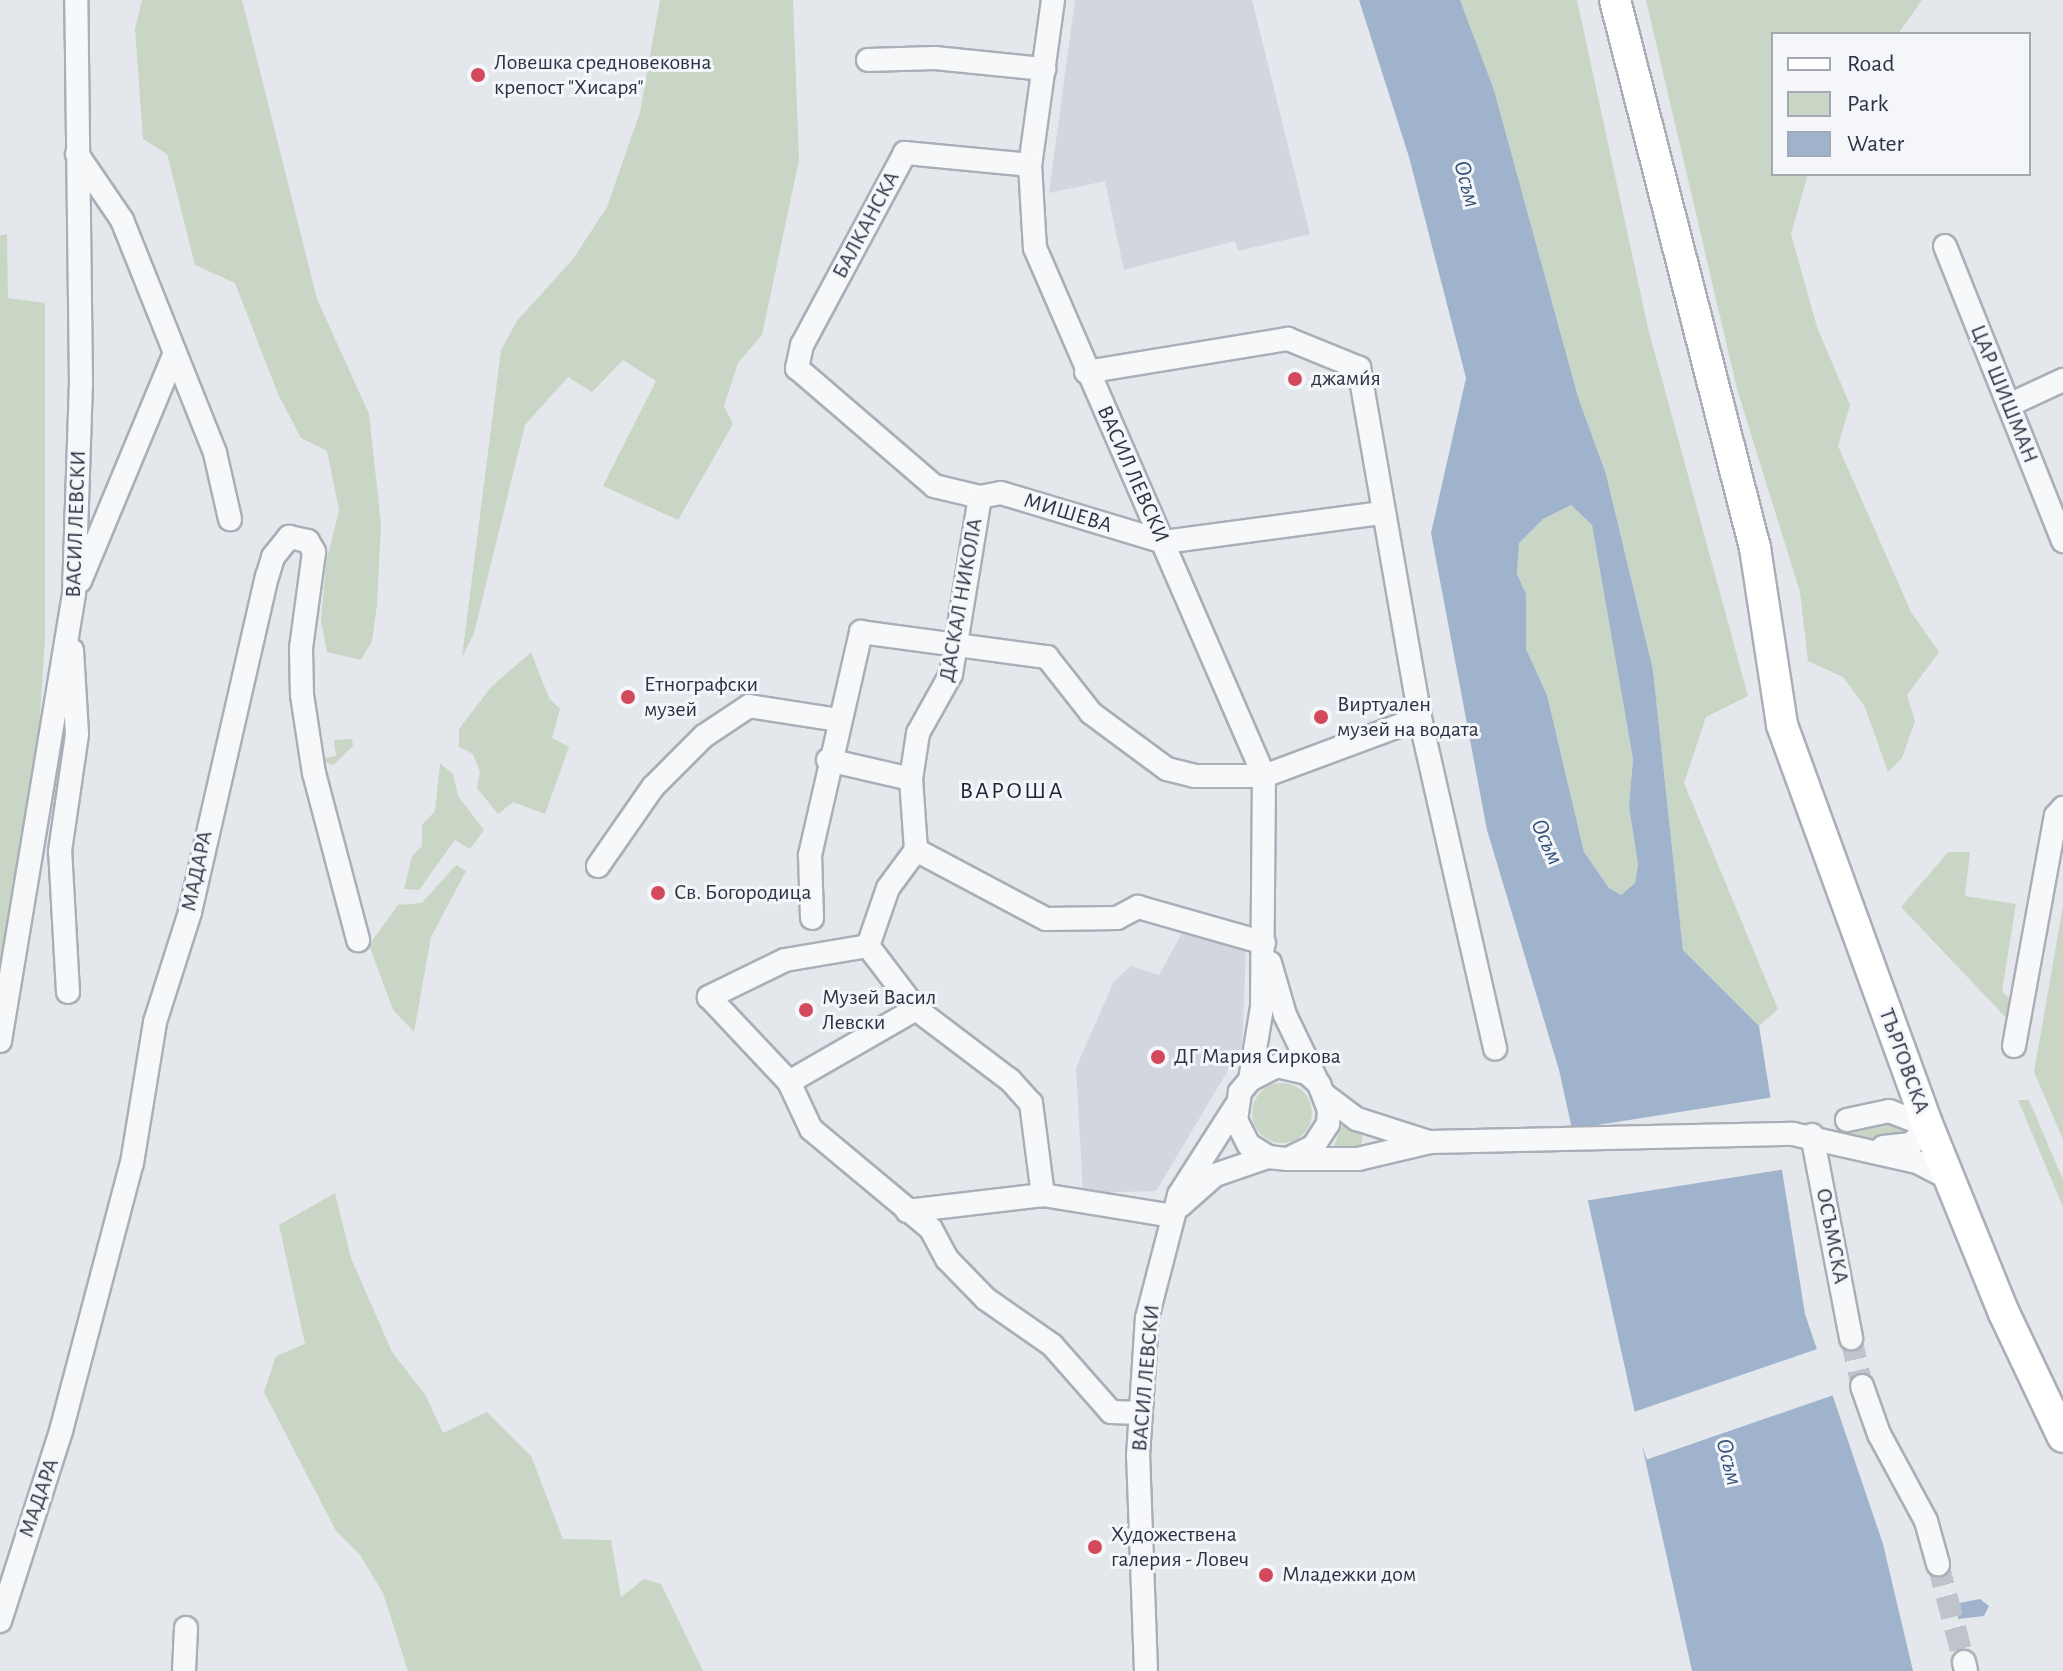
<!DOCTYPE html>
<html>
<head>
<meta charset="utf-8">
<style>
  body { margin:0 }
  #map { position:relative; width:2063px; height:1671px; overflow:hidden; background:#e4e7ec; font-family:"Alegreya Sans",sans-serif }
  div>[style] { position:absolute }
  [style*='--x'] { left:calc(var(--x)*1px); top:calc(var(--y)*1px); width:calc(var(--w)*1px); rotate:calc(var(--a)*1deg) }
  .built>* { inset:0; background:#d2d6de }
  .green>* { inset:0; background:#c9d6c5 }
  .round { border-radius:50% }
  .water>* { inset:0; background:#9fb4cc }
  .pier>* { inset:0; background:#e4e7ec; transform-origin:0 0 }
  .street-tunnel>* { height:22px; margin-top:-11px; transform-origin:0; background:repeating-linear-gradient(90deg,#bfc3cb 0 22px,transparent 0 33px) }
  .roads { filter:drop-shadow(2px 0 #a9aeb7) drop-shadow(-2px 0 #a9aeb7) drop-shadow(0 2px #a9aeb7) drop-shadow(0 -2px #a9aeb7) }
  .street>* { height:22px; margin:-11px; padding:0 11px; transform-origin:11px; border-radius:11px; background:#f7f8fa }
  .secondary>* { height:30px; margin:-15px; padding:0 15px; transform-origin:15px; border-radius:15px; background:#fff }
  .dots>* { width:22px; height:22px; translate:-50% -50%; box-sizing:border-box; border:4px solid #f4f6f9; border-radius:50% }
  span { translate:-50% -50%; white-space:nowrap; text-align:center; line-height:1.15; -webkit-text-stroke:6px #f4f6f9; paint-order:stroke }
  .poi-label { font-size:22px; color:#2b3445 }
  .left { translate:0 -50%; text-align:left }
  .street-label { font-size:22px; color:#2b3445 }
  .water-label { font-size:24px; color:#34527a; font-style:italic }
  .neighbourhood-label { font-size:24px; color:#1d2536; letter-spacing:2px }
  .legend { position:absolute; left:1771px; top:32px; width:260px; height:144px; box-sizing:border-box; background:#f4f6f9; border:2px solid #a4a8b1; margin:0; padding:10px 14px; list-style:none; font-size:24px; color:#2b3445 }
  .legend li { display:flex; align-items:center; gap:16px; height:40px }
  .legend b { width:40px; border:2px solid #a4a8b1 }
</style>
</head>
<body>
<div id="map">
  <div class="built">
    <div style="clip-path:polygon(1075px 0,1252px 0,1310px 234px,1238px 251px,1235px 241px,1124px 270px,1105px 181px,1049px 193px)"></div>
    <div style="clip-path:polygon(1182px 933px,1246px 949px,1242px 1047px,1156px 1191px,1083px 1193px,1076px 1068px,1114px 981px,1131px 966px,1159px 975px)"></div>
  </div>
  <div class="green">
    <div style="clip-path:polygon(142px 0,242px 0,317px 299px,369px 414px,381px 524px,377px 605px,372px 641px,361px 660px,327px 652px,321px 621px,326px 563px,339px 510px,327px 451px,301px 438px,278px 394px,235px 283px,195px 265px,167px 154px,143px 139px,135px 29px)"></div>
    <div style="clip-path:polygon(660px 0,793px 0,799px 160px,762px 335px,738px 363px,724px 406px,733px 424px,678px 520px,603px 486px,656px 381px,623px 360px,592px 392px,568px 377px,525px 425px,474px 633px,462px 657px,501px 350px,517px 321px,573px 259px,607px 207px,640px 112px)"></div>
    <div style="clip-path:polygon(1460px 0,1577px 0,1648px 328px,1748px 696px,1706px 717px,1684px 783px,1778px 1009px,1759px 1026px,1683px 950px,1653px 670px,1606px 474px,1578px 397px,1494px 90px)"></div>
    <div style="clip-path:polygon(1646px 0,1922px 0,1898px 34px,1773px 34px,1773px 174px,1808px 174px,1791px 234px,1817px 327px,1850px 405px,1838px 446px,1911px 612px,1939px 652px,1907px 695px,1915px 721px,1902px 758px,1888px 772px,1865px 707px,1843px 677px,1808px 661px,1800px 592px,1737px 389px)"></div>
    <div style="clip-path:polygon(7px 234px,8px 298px,45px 303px,45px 638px,39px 732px,0 969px,0 236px)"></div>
    <div style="clip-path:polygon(1571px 505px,1592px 525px,1633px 759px,1629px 806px,1638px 865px,1635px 883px,1621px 895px,1609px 888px,1584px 852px,1547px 695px,1526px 649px,1526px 594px,1517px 574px,1519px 543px,1543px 519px)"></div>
    <div style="clip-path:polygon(531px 652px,549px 698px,560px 709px,552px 738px,569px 747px,545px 814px,513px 802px,498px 814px,477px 788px,480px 772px,473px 754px,459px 747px,459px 729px,491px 687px)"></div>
    <div style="clip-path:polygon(352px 739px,353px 746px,333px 765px,319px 759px,336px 756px,334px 740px)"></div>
    <div style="clip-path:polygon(440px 763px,453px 774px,458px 796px,484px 830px,470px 849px,455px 840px,419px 890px,404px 889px,412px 856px,422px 846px,422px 825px,435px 811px)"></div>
    <div style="clip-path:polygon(1948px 852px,1970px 852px,1965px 896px,2016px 904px,2002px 991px,2015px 1005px,2012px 1024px,1901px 907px)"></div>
    <div style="clip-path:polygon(456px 865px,466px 871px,431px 937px,414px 1032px,393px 1010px,369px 945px,398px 905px,422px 903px)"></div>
    <div style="clip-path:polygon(2063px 906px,2063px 1139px,2034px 1072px)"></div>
    <div class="round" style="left:1252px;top:1083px;width:60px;height:60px"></div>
    <div style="clip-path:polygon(2018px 1100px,2029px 1100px,2063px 1180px,2063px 1207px)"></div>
    <div style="clip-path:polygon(1344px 1121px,1363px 1131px,1361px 1150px,1333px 1148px)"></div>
    <div style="clip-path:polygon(1890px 1121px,1905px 1124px,1903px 1135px,1878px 1139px,1837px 1134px)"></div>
    <div style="clip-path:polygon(335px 1193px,351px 1258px,392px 1352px,426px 1396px,443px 1433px,487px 1412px,531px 1456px,563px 1539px,611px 1540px,621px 1597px,644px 1579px,661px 1584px,703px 1671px,408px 1671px,383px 1593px,360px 1555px,336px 1531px,264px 1392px,276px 1356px,305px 1344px,279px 1225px)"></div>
  </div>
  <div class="water">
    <div style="clip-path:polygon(evenodd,1359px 0,1460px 0,1494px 90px,1578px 397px,1606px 474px,1653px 670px,1683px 950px,1759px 1026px,1805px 1314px,1883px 1544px,1913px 1671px,1692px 1671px,1559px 1070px,1487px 830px,1431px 533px,1466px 378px,1409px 157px,1359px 0,1571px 505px,1592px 525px,1633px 759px,1629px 806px,1638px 865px,1635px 883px,1621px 895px,1609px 888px,1584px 852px,1547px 695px,1526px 649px,1526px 594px,1517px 574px,1519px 543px,1543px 519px,1571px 505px)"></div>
    <div style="clip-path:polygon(1980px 1599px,1989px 1606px,1984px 1616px,1958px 1619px,1959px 1603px)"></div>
  </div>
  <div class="pier">
    <div style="left:1774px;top:1097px;width:73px;height:212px;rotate:81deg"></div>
    <div style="left:1820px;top:1348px;width:49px;height:200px;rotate:71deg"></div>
  </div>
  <div class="street-tunnel">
    <div style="--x:1851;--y:1338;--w:49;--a:77.1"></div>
    <div style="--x:1938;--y:1564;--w:101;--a:75.1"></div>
  </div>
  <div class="roads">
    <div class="street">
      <div style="--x:1053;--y:0;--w:167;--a:97.9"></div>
      <div style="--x:1030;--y:165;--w:83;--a:86.6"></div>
      <div style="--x:1035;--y:248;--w:576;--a:66.55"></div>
      <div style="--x:1264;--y:776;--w:231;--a:90.5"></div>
      <div style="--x:1262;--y:1007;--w:74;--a:99.3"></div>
      <div style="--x:1250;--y:1080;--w:16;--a:130"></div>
      <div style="--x:1240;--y:1092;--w:28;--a:98"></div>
      <div style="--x:1236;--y:1120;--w:28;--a:63"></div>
      <div style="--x:1249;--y:1145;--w:22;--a:32"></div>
      <div style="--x:1268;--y:1157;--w:20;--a:6"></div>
      <div style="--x:1288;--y:1159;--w:28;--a:-26"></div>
      <div style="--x:1313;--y:1147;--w:27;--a:-57"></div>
      <div style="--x:1328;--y:1124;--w:14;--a:-86"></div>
      <div style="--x:1329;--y:1110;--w:28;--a:-111"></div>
      <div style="--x:1319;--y:1084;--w:16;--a:-137"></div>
      <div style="--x:1307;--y:1073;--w:31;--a:-167"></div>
      <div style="--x:1277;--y:1066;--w:30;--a:153"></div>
      <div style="--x:868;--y:60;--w:67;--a:-1.7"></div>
      <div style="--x:935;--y:58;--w:110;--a:5.8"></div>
      <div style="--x:77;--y:154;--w:80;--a:55.7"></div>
      <div style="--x:122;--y:220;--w:251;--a:68.2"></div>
      <div style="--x:215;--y:453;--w:68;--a:77.2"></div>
      <div style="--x:1030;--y:165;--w:126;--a:-174.5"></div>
      <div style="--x:905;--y:153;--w:218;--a:118.2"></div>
      <div style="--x:802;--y:345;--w:24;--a:102"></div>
      <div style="--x:797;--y:368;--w:181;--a:40.7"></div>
      <div style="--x:934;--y:486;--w:47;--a:13.4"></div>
      <div style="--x:980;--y:497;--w:21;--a:-11"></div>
      <div style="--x:1001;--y:493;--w:170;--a:16.7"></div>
      <div style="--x:1164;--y:542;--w:220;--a:-7.6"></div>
      <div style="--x:1945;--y:246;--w:318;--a:68.2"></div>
      <div style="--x:1086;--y:372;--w:205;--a:-9.3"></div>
      <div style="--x:1288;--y:339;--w:77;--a:22.2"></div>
      <div style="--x:1359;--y:368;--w:355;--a:80.1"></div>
      <div style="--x:1420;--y:718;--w:339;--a:77.2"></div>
      <div style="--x:2009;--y:405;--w:60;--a:-24.8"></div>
      <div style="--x:80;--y:581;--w:247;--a:-67.4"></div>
      <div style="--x:828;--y:760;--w:85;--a:12.9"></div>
      <div style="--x:916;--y:850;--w:147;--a:28"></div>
      <div style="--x:1046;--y:919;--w:71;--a:-0.8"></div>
      <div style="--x:1117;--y:918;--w:24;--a:-28"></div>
      <div style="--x:1138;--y:907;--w:131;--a:15.9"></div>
      <div style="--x:598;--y:866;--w:96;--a:-55.2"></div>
      <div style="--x:653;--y:787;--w:72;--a:-45"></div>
      <div style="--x:704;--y:736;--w:54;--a:-33.7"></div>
      <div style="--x:749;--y:706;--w:90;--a:8.9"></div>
      <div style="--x:812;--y:918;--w:63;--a:-91.8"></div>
      <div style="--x:810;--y:855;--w:229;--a:-77.1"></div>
      <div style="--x:861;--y:632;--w:188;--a:7.7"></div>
      <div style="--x:1047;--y:657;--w:71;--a:51.8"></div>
      <div style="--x:1091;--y:713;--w:94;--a:36.4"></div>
      <div style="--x:1167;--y:769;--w:29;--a:14"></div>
      <div style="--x:1195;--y:776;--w:69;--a:0"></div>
      <div style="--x:1264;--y:776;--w:166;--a:-20.4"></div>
      <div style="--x:868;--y:946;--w:84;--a:170.4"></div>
      <div style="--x:785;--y:960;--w:85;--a:154"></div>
      <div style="--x:709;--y:997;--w:117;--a:46.7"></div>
      <div style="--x:789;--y:1082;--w:52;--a:64.9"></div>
      <div style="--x:811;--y:1129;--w:156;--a:39.8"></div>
      <div style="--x:931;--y:1229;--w:34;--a:62"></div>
      <div style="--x:947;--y:1259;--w:56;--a:45.7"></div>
      <div style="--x:986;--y:1299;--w:80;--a:34.9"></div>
      <div style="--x:1052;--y:1345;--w:89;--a:48.6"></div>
      <div style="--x:1111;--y:1412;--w:30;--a:2"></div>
      <div style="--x:868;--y:946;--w:61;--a:-71"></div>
      <div style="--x:888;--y:888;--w:47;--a:-53.6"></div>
      <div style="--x:916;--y:850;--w:71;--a:-94"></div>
      <div style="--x:911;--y:779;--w:47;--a:-81.3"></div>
      <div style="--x:918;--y:733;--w:68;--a:-60.8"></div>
      <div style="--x:951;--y:674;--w:179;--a:-80.7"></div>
      <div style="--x:868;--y:946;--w:79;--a:52.7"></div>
      <div style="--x:916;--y:1009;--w:118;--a:37.1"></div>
      <div style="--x:1010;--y:1080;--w:31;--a:48"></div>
      <div style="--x:1031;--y:1103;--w:93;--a:82.6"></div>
      <div style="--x:1270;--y:963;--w:54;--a:73.9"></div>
      <div style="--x:1285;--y:1015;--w:71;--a:64.2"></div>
      <div style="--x:68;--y:992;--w:141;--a:-93.2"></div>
      <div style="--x:60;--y:851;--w:118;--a:-81.7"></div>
      <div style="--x:77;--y:734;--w:84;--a:-93.4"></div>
      <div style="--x:0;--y:1041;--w:454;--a:-80.6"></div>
      <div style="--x:74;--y:593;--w:209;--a:-88.1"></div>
      <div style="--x:81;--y:384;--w:384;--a:-90.7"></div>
      <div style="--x:2014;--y:1046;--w:234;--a:-79.7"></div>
      <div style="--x:2056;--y:816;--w:11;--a:-49"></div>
      <div style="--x:789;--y:1082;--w:146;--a:-29.9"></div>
      <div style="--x:1326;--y:1096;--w:39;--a:37"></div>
      <div style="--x:1357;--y:1119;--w:76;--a:17.7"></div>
      <div style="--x:1847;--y:1120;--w:43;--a:-12.1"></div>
      <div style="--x:1889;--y:1111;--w:42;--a:21"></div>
      <div style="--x:1928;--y:1126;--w:25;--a:133"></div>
      <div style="--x:1911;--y:1144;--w:28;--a:174"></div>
      <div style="--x:1812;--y:1135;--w:207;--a:79.1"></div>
      <div style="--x:1293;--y:1159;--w:65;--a:0"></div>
      <div style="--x:1358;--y:1159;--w:74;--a:-13.3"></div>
      <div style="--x:1430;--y:1142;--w:363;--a:-1.3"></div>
      <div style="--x:1793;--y:1134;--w:127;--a:12.7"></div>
      <div style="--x:1917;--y:1162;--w:36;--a:27"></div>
      <div style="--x:1180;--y:1206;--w:47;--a:-41.5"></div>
      <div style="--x:1215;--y:1175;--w:56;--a:-18.8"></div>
      <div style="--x:907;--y:1211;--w:137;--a:-6.7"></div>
      <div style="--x:1043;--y:1195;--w:131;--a:9.2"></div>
      <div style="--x:1862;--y:1386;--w:51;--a:70.5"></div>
      <div style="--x:1879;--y:1434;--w:99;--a:61.6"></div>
      <div style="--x:1926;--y:1521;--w:45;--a:74.4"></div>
      <div style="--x:0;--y:1621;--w:200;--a:-72.2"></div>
      <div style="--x:61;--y:1431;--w:277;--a:-75.2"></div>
      <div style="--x:132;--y:1163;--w:143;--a:-80.7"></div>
      <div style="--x:155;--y:1022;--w:115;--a:-72.3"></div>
      <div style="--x:190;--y:912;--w:344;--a:-77.1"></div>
      <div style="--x:267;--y:577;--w:21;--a:-73"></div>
      <div style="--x:273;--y:557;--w:26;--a:-51"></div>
      <div style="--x:289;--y:537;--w:19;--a:12"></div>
      <div style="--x:308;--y:541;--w:13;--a:61"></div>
      <div style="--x:314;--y:552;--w:97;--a:97.7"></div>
      <div style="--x:301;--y:648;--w:47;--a:88.8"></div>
      <div style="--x:302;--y:695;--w:79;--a:81.3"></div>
      <div style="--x:314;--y:773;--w:173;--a:75.2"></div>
      <div style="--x:1964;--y:1662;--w:9;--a:77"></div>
      <div style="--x:184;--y:1671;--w:43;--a:-87.3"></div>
      <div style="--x:1146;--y:1671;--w:215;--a:-92.1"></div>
      <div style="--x:1138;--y:1456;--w:138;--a:-86.3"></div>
      <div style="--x:1147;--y:1318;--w:127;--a:-75.4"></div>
      <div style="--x:1179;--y:1195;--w:106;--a:-57.4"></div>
    </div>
    <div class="secondary">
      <div style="--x:1615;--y:0;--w:566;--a:75.67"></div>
      <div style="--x:1755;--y:548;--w:179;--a:81.3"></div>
      <div style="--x:1782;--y:725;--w:427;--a:70"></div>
      <div style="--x:1928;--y:1126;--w:202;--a:67.9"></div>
      <div style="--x:2004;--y:1313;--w:137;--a:64.6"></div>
    </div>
  </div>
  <div class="dots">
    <div style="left:478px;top:75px;background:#d1495b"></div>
    <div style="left:1295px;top:379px;background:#d1495b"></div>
    <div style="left:628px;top:697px;background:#d1495b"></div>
    <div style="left:1321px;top:717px;background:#d1495b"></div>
    <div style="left:658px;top:893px;background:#d1495b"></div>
    <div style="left:806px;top:1010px;background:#d1495b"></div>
    <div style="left:1158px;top:1057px;background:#d1495b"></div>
    <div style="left:1095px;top:1547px;background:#d1495b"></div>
    <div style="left:1266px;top:1575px;background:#d1495b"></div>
  </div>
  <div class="poi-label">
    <span class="left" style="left:494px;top:75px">Ловешка средновековна<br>крепост "Хисаря"</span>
    <span class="left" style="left:1311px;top:379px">джами́я</span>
    <span class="left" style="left:644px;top:697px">Етнографски<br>музей</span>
    <span class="left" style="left:1337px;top:717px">Виртуален<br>музей на водата</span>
    <span class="left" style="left:674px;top:893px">Св. Богородица</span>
    <span class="left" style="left:822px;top:1010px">Музей Васил<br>Левски</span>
    <span class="left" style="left:1174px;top:1057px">ДГ Мария Сиркова</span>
    <span class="left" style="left:1111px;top:1547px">Художествена<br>галерия - Ловеч</span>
    <span class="left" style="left:1282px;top:1575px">Младежки дом</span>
  </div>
  <div class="street-label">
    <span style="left:866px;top:225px;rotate:-62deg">БАЛКАНСКА</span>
    <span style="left:2004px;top:394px;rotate:68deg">ЦАР ШИШМАН</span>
    <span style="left:1133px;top:474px;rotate:66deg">ВАСИЛ ЛЕВСКИ</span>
    <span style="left:1068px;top:513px;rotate:17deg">МИШЕВА</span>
    <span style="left:76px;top:524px;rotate:-88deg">ВАСИЛ ЛЕВСКИ</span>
    <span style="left:961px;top:600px;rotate:-80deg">ДАСКАЛ НИКОЛА</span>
    <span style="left:197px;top:871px;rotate:-78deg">МАДАРА</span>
    <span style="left:1904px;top:1061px;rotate:70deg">ТЪРГОВСКА</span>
    <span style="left:1832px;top:1236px;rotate:79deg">ОСЪМСКА</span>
    <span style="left:1146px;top:1378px;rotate:-85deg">ВАСИЛ ЛЕВСКИ</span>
    <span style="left:39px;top:1498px;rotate:-71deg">МАДАРА</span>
  </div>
  <div class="water-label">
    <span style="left:1466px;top:184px;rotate:75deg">Осъм</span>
    <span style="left:1546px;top:842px;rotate:66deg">Осъм</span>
    <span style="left:1728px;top:1462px;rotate:76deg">Осъм</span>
  </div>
  <div class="neighbourhood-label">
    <span style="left:1012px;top:792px">ВАРОША</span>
  </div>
  <ul class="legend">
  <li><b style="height:10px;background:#fff"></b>Road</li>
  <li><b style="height:22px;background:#c9d6c5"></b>Park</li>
  <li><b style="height:22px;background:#9fb4cc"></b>Water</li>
  </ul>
</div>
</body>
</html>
